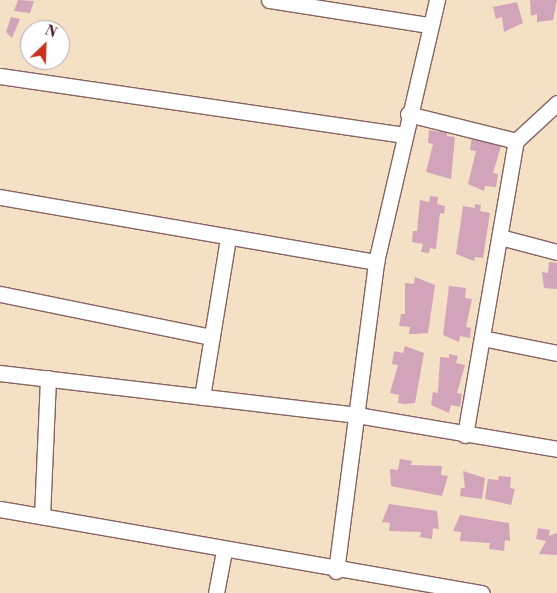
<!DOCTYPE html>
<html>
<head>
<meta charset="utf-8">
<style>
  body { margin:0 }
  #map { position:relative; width:557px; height:593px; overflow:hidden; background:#f4e0c5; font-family:"Libre Bodoni",serif }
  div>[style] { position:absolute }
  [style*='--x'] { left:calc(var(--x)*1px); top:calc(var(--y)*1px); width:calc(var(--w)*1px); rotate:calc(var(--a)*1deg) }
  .building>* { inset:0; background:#d1a4ba }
  .roads { filter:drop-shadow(1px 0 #866361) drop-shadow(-1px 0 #866361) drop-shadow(0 1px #866361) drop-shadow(0 -1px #866361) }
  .minor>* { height:15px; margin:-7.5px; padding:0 7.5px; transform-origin:7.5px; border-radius:7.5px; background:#fff }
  span { translate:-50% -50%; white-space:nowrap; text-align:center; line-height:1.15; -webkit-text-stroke:5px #fff; paint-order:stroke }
  .north { position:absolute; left:20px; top:20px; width:50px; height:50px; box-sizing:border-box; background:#fff; border:1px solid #b7a5aa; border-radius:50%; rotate:24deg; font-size:14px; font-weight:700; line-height:20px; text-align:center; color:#4a1f2b }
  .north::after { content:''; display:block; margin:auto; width:18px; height:22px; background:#c8321e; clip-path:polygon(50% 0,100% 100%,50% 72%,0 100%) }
</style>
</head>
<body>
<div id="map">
  <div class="building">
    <div style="clip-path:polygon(18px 0,34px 1px,30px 13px,14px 11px)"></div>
    <div style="clip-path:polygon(530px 0,557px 0,553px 20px,537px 22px,537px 14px,531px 16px)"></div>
    <div style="clip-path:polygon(517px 2px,523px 23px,504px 32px,502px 17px,496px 19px,493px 7px)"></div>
    <div style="clip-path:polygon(11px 17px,20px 19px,12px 38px,6px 32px)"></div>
    <div style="clip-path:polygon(440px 127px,447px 128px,447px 136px,455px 137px,451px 179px,426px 172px,433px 144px,428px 143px,429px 130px,439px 132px)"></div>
    <div style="clip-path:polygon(472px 137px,495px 140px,494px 145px,501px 146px,493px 173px,498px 174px,496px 187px,485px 186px,484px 191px,468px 184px,476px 151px,470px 150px)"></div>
    <div style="clip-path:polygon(430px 196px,438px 197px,437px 204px,445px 206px,444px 214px,440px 213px,436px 249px,430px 248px,429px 253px,421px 252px,423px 244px,412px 242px,413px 231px,417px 231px,420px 200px,429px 202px)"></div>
    <div style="clip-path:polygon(475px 204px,481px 205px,480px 211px,490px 213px,483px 258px,475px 257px,474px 261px,456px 254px,463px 206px,475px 208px)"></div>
    <div style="clip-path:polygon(549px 262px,557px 263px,557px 289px,544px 288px,542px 272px,548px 273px)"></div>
    <div style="clip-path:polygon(415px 277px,435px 285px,428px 333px,415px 334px,409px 334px,410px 327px,399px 326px,401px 314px,405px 314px,405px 283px,414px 284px)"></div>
    <div style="clip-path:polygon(449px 286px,466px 288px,465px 298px,472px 299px,466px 327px,471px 328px,470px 338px,460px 336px,459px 342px,443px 335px)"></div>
    <div style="clip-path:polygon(405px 346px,424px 353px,415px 403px,405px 404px,398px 403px,399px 395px,390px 393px,398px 365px,392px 364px,394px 351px,403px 353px)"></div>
    <div style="clip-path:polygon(449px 354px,458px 356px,456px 363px,465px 365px,457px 393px,462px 394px,460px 407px,451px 405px,449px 413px,431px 405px,433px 392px,438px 393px,440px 357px,449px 358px)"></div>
    <div style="clip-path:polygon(400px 459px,412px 461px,411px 465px,442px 466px,441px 475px,448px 476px,442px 496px,391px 486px,390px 469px,398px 470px)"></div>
    <div style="clip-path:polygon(463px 471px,485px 478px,482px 499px,460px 496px,461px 488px,465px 488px)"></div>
    <div style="clip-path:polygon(499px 476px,511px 477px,510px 488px,515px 489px,511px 505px,485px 499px,488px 479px,498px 480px)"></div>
    <div style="clip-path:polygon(389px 504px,437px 511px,439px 529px,433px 528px,432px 539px,420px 537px,421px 532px,389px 531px,390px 523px,382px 522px)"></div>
    <div style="clip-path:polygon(460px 515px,509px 523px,510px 541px,505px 540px,504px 551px,489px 549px,490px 543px,460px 541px,461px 532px,453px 531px)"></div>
    <div style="clip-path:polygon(538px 528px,550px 530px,549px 536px,557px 533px,557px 555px,539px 554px,546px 541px,536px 539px)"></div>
  </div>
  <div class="roads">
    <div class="minor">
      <div style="--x:269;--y:0;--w:161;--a:8.9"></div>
      <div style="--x:0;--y:76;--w:407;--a:8.3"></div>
      <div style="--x:408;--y:114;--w:111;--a:14"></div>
      <div style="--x:516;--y:141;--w:56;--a:-42.8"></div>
      <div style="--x:0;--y:197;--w:382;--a:9.8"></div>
      <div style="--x:500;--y:237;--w:59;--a:14.7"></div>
      <div style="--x:0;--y:294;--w:216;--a:11.5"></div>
      <div style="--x:482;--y:338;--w:76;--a:11.3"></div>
      <div style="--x:0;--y:373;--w:359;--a:6.7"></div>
      <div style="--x:357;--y:415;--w:203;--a:9.6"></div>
      <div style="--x:202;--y:397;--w:160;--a:-80.7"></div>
      <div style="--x:465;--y:435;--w:298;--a:-80.2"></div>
      <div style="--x:0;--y:509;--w:489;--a:9.9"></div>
      <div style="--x:42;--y:516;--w:138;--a:-87.5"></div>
      <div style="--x:336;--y:571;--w:312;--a:-82.6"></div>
      <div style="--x:376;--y:262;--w:269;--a:-76.9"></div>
      <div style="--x:216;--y:593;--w:43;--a:-79.2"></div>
    </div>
  </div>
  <div class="north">N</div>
</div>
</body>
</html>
